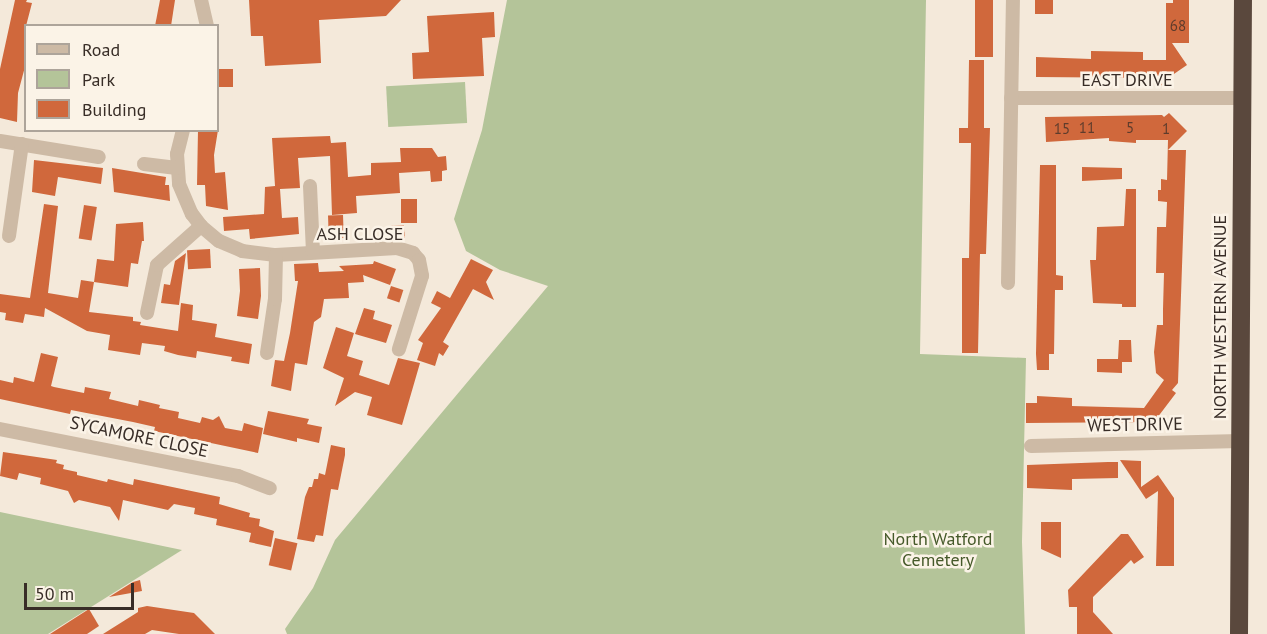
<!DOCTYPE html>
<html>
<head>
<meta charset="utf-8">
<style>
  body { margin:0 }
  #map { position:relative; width:1267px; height:634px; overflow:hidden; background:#f4e9da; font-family:"PT Sans",sans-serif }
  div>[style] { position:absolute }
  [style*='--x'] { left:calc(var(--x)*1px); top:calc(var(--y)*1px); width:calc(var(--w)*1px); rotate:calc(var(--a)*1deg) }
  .green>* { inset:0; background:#b4c499; transform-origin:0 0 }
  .building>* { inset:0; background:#d0683c; transform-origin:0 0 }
  .street>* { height:14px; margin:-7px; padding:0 7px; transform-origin:7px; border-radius:7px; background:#cdbaa5 }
  .highway>* { height:18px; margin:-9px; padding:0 9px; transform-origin:9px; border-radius:9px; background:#5a483d }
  span { translate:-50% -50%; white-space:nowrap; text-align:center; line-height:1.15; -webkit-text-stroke:5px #fbf3e7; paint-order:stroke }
  .number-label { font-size:15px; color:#5e3c2c }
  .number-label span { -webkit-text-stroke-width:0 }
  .street-label { font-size:18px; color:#382d27 }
  .park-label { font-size:18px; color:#455929 }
  .legend { position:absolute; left:24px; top:24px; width:195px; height:108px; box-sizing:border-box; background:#fbf3e7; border:2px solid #ada49a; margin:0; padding:8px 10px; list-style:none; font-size:18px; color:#382d27 }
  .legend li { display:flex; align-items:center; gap:12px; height:30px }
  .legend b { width:30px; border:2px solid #ada49a }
  .scale { position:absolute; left:24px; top:583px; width:110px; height:27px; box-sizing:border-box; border:3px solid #382d27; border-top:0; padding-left:8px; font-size:18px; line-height:21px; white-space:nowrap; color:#382d27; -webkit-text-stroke:4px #fbf3e7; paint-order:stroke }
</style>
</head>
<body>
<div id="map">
  <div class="green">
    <div style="clip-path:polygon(507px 0,926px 0,920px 354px,1026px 358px,1022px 542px,1025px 634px,287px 634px,285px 629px,313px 588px,335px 540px,548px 286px,500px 270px,466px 251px,454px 219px,482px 130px)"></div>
    <div style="left:465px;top:82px;width:41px;height:79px;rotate:87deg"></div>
    <div style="clip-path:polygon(0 512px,182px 550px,48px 634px,0 634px)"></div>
  </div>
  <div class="building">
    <div style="clip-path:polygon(15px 0,27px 0,26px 2px,32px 3px,26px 26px,26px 63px,18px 93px,17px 122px,0 118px,0 69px)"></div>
    <div style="clip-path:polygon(160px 0,175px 0,171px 26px,155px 26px)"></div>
    <div style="clip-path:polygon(249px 0,401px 0,386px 16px,319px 20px,321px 63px,265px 66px,263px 36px,251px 36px)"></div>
    <div style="left:975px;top:0;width:18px;height:57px"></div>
    <div style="left:1035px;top:0;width:18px;height:14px"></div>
    <div style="clip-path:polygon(1173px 0,1189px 0,1189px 43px,1172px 43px,1187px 65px,1171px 76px,1173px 79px,1166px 84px,1158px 86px,1158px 78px,1036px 77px,1036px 57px,1091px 59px,1091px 51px,1143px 52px,1143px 60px,1166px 60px,1166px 3px,1173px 3px)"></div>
    <div style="clip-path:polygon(494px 12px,495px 37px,482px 38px,484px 76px,413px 79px,412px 53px,429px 52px,427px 16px)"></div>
    <div style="clip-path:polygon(969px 60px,984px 60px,984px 128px,990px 128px,986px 254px,980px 254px,978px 353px,962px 353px,962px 258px,969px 258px,971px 143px,959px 143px,959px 128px,968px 128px)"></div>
    <div style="left:218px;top:69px;width:15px;height:18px"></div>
    <div style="clip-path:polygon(1169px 113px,1187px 131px,1168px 150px,1186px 150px,1178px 383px,1172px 390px,1176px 393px,1154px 422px,1026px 423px,1026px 403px,1037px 403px,1037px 396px,1072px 398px,1072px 406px,1144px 408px,1164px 380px,1156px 373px,1154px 352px,1157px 325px,1163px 325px,1163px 309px,1164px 273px,1156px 273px,1157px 227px,1166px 227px,1167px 202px,1158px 201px,1158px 190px,1161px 190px,1161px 179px,1167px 180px,1168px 140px,1136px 140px,1136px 143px,1109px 141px,1109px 138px,1046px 142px,1045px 117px,1162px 115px,1164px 117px)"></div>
    <div style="clip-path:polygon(198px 130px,218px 130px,214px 155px,215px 173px,225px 172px,228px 210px,206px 206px,205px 185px,197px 185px)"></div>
    <div style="clip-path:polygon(330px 136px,331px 143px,346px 142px,348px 177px,371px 175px,371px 163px,401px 162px,400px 148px,432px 148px,438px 157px,446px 156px,447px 170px,442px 171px,442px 181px,431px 182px,430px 171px,399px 173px,400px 193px,356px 196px,357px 213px,332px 215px,330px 156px,298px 158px,300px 188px,280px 189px,282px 218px,298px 217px,299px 234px,250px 239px,249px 229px,224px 231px,223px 217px,264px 214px,265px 187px,275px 186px,272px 138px)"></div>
    <div style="clip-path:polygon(34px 160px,103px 168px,101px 184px,58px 177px,55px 196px,32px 192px)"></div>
    <div style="clip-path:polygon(1040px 165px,1056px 165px,1056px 275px,1063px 276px,1063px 290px,1055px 290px,1054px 354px,1049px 354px,1049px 370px,1037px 370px,1036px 354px)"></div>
    <div style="clip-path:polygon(1082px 167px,1122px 168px,1122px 179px,1082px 181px)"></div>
    <div style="clip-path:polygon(112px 168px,166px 177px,165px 185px,169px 185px,170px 201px,114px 192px)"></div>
    <div style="clip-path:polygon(1126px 189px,1136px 189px,1136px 307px,1122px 307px,1122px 304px,1093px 303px,1090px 260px,1096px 260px,1097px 227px,1124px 226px)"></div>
    <div style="left:401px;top:199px;width:16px;height:24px"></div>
    <div style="clip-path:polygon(44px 204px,58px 206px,48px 293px,78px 298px,81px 280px,94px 282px,89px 312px,133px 317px,133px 321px,141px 322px,140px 325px,178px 331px,181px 303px,193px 305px,192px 320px,217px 324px,215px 337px,252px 344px,249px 364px,231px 361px,232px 357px,197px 351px,196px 358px,178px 355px,164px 351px,165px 346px,142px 343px,140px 355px,108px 350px,110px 335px,87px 331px,45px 308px,44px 317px,25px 314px,23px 323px,5px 320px,6px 313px,0 312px,0 294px,30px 298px)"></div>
    <div style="left:84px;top:205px;width:13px;height:34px;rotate:9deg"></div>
    <div style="left:343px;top:215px;width:23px;height:15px;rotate:88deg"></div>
    <div style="clip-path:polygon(143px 222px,144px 241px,142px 241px,138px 264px,131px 263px,128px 287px,94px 282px,97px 259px,114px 261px,116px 224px)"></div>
    <div style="left:404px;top:225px;width:13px;height:14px;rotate:86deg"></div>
    <div style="left:210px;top:249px;width:19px;height:23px;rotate:87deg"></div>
    <div style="clip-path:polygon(186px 253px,179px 305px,161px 303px,164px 284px,170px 285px,175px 261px)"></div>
    <div style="clip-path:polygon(471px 259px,493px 270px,486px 282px,494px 300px,473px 289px,443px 342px,449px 346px,443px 356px,439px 353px,435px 366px,417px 360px,423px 343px,418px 340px,441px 308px,431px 303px,437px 291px,450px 298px)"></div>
    <div style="clip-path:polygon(374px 261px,396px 269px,390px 285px,363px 275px,364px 282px,348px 283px,349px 298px,324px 299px,321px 317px,314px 322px,307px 365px,295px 363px,291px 391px,271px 386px,275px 360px,284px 361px,290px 333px,298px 281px,295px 281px,294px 264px,318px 263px,319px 272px,344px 271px,339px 266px,373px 264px)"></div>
    <div style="clip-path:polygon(260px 268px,261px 296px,258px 319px,237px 316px,240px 291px,239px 269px)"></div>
    <div style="left:391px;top:286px;width:13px;height:13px;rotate:18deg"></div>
    <div style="clip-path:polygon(364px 308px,375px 311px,373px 319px,392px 325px,386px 343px,355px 334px)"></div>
    <div style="clip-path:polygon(336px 327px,354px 333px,347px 356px,363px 361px,359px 375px,389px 385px,398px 358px,420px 363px,402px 425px,367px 415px,372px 397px,355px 392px,335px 406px,344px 378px,323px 368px)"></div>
    <div style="clip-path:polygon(1119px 340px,1131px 340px,1132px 362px,1122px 362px,1122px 373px,1097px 372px,1097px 359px,1118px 359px)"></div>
    <div style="clip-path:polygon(41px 353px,58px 357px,51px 386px,54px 387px,84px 393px,85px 387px,111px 392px,109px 399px,138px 406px,139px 400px,160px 405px,159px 408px,179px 412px,178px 418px,200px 423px,202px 417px,213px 420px,219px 416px,225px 428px,242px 431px,244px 423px,263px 428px,258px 453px,154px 431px,155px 427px,133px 422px,71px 410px,70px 414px,0 399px,0 380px,13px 383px,14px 377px,34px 382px)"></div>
    <div style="clip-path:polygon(268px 411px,309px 419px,307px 424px,322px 427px,319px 443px,297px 438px,297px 442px,263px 434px)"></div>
    <div style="clip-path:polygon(331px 445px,345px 448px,345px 455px,338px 490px,331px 489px,323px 536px,316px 535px,314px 542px,297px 539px,305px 497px,309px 487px,312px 487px,314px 479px,318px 479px,319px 473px,325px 475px)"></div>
    <div style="clip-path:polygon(3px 452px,57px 460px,56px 463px,64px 465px,63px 469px,77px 472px,77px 475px,107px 482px,108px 479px,133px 485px,134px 479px,220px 497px,219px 504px,250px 513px,249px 517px,260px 519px,259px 526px,274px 531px,271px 547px,249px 542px,251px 533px,216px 525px,217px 519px,194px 514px,195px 508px,174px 504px,168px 510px,123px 500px,119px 521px,110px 507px,79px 500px,74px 503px,68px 491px,40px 484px,41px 478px,19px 473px,17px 480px,0 476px)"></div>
    <div style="clip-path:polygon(1120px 460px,1141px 461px,1141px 487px,1158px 475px,1174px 498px,1174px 566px,1156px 566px,1158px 491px,1146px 499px)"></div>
    <div style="clip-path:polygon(1108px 462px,1118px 462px,1118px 478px,1072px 479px,1072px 490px,1027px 488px,1027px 465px)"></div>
    <div style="clip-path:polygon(1041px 522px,1061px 522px,1061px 558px,1041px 549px)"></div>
    <div style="clip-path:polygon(1121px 534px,1128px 534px,1144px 557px,1134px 564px,1131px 560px,1093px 597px,1093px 612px,1113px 634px,1077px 634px,1077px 607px,1069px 607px,1068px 590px)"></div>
    <div style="left:275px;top:538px;width:23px;height:28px;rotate:13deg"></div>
    <div style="clip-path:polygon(140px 580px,142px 591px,109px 597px,133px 582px)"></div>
    <div style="clip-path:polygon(147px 606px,194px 613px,215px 634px,179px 634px,152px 630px,145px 634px,103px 634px,138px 612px,138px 608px)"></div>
    <div style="clip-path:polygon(89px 609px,99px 626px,87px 634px,50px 634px)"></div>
  </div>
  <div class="street">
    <div style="--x:201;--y:0;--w:27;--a:77"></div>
    <div style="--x:1011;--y:98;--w:231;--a:0"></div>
    <div style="--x:183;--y:130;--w:25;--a:104"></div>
    <div style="--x:177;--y:154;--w:30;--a:86"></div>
    <div style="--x:179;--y:184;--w:33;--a:67"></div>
    <div style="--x:192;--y:214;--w:15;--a:53"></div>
    <div style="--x:201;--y:226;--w:23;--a:40"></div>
    <div style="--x:219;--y:241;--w:25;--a:23"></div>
    <div style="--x:242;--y:251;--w:34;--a:7"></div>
    <div style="--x:276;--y:255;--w:121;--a:-3.3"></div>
    <div style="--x:397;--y:248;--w:17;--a:17"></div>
    <div style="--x:413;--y:253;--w:9;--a:49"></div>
    <div style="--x:419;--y:260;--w:16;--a:79"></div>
    <div style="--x:422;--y:276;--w:77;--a:107.5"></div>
    <div style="--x:0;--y:141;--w:100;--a:9.2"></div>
    <div style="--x:144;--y:164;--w:33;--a:7"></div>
    <div style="--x:310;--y:186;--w:66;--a:87.4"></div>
    <div style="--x:9;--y:236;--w:93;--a:-82"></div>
    <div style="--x:1008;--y:283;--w:283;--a:-89"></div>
    <div style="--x:147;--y:313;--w:49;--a:-78.2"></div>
    <div style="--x:157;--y:265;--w:59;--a:-41.6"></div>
    <div style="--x:267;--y:353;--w:55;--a:-81.6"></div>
    <div style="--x:275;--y:299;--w:44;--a:-88.7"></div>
    <div style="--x:0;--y:429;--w:243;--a:11.2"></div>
    <div style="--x:238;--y:476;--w:34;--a:21"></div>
    <div style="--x:1031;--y:446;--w:209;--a:-1.4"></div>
  </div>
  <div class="highway">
    <div style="--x:1239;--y:634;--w:634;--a:-89.64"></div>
  </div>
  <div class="number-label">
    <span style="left:1178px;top:26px">68</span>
    <span style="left:1087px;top:128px">11</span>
    <span style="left:1130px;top:128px">5</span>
    <span style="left:1062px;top:129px">15</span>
    <span style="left:1166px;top:129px">1</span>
  </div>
  <div class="street-label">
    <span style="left:1127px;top:80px">EAST DRIVE</span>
    <span style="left:360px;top:234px">ASH CLOSE</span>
    <span style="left:1220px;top:317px;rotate:-90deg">NORTH WESTERN AVENUE</span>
    <span style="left:1135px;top:425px;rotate:-1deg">WEST DRIVE</span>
    <span style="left:139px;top:437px;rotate:12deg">SYCAMORE CLOSE</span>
  </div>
  <div class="park-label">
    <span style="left:938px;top:550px">North Watford<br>Cemetery</span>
  </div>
  <ul class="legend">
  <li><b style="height:8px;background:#cdbaa5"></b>Road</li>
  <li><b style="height:16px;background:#b4c499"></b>Park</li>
  <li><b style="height:16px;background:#d0683c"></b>Building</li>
  </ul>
  <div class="scale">50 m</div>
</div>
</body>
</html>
